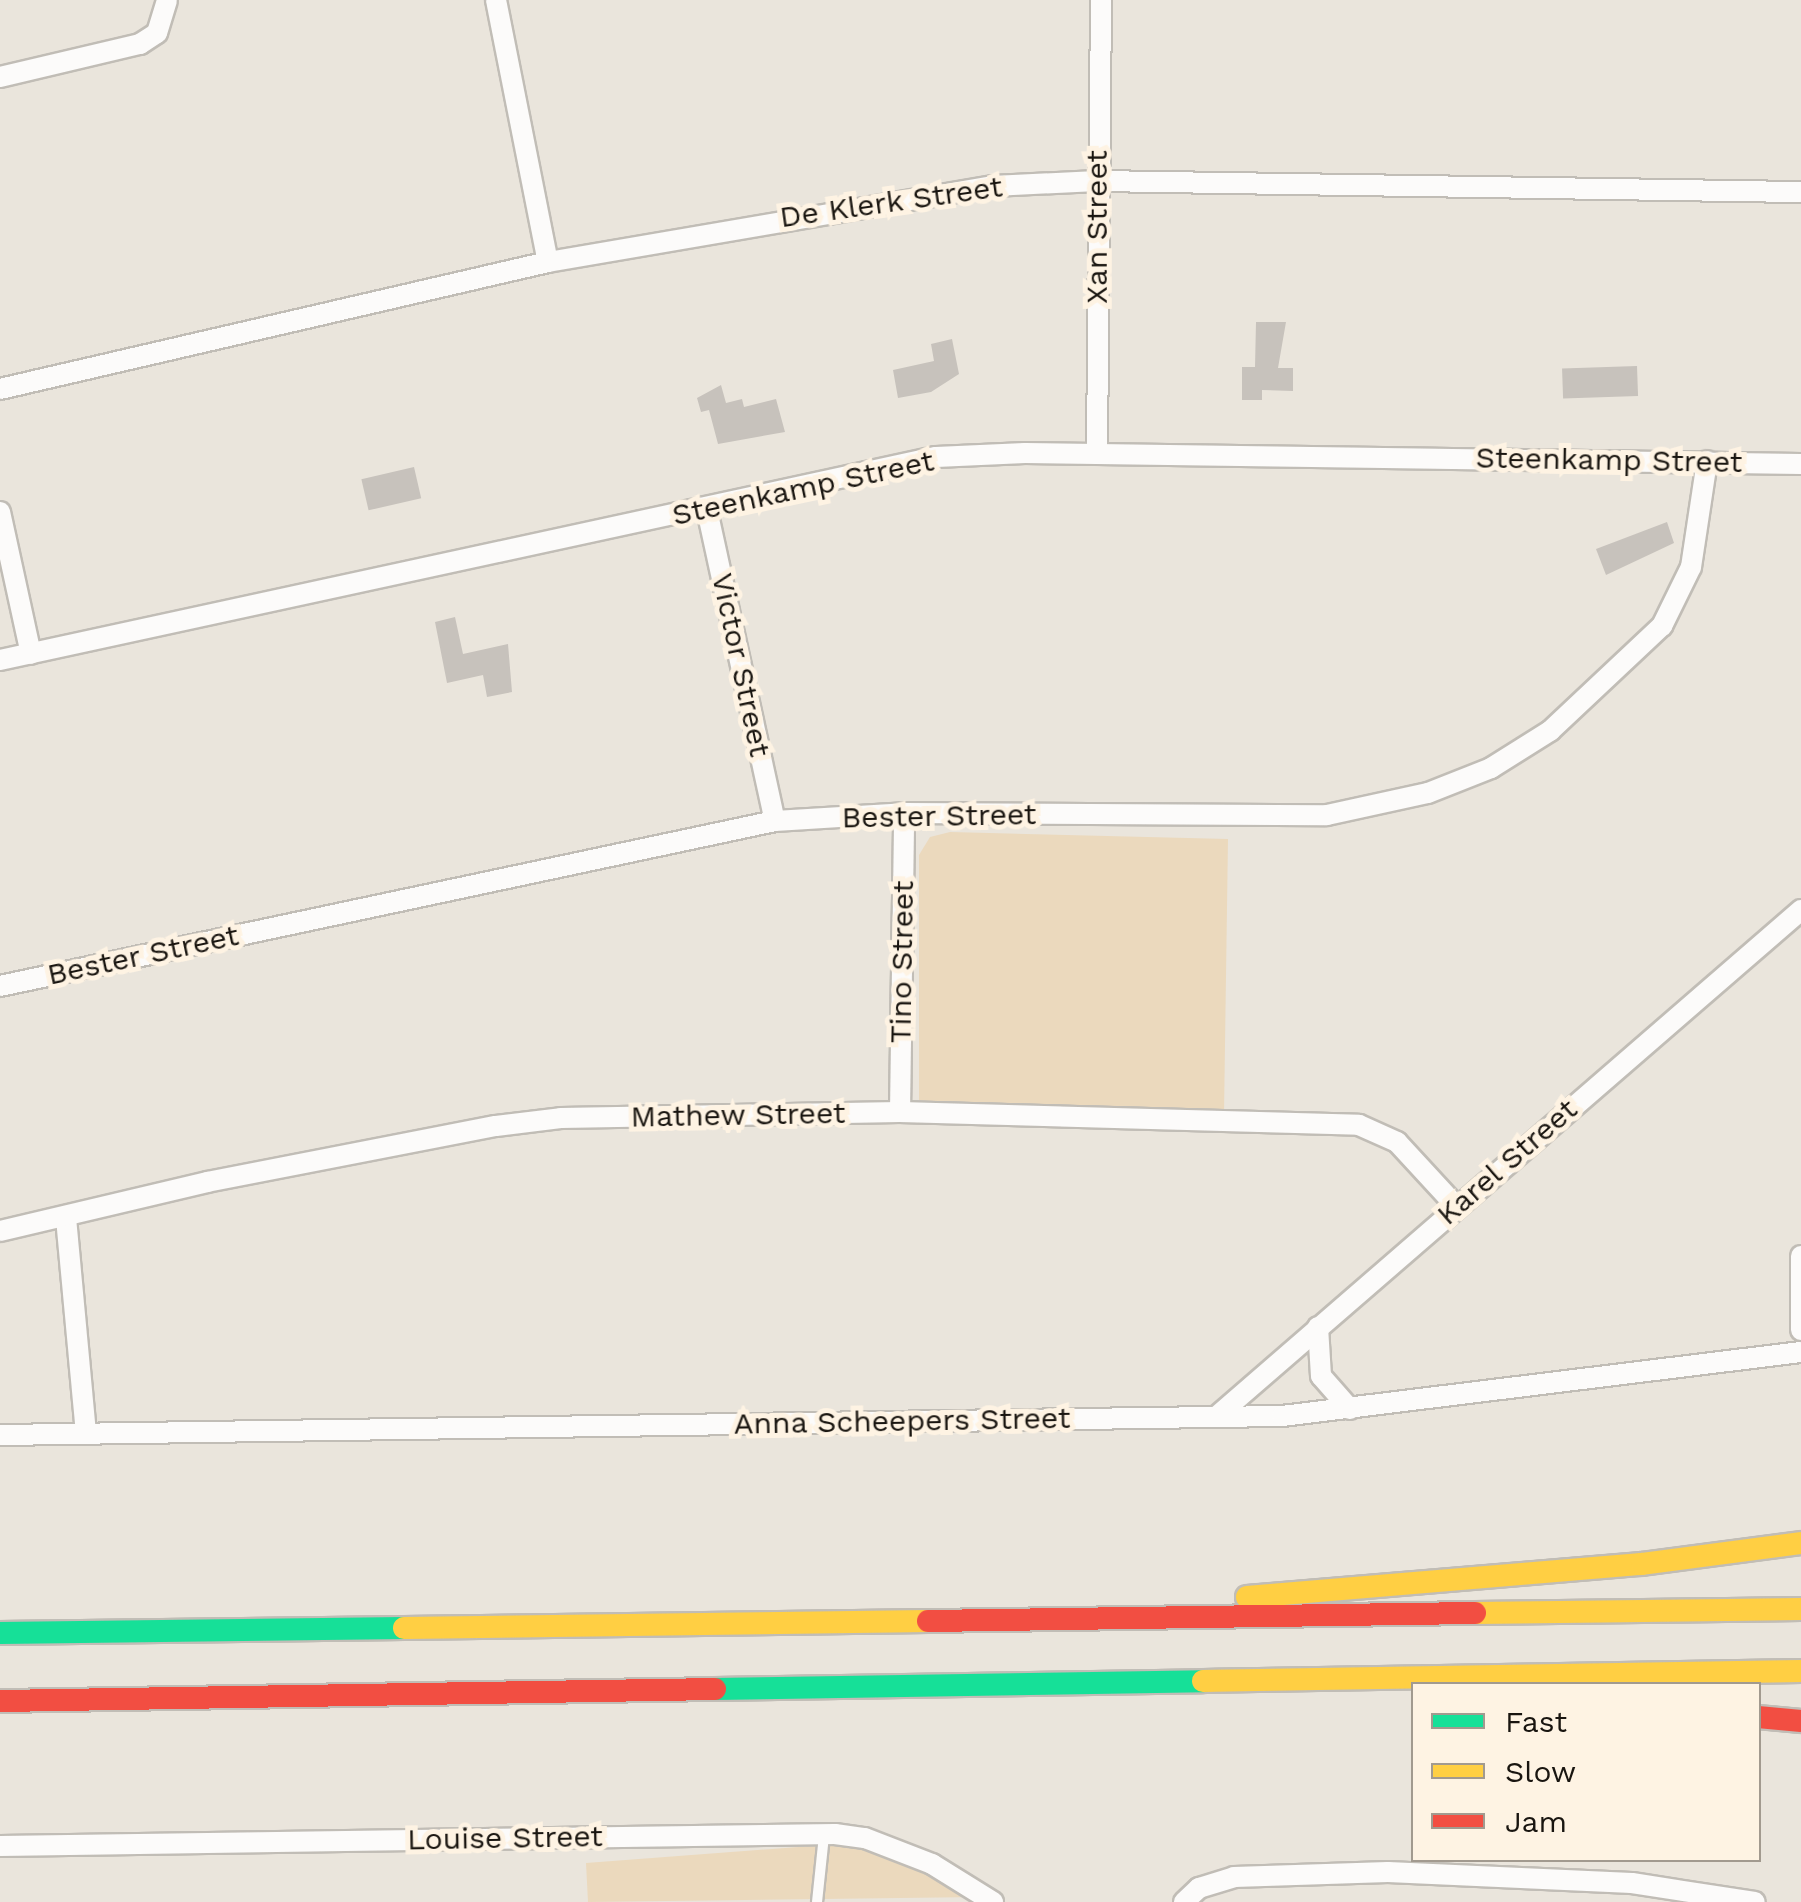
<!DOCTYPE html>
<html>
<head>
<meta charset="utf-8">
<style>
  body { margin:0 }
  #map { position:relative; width:1801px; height:1902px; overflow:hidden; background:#eae5dc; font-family:"Work Sans",sans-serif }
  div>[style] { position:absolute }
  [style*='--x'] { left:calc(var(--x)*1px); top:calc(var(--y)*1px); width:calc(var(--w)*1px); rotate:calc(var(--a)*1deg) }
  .green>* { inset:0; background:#ebd9bd }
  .building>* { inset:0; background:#c7c2bc; transform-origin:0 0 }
  .roads { filter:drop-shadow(2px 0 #c1bdb6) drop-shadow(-2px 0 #c1bdb6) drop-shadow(0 2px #c1bdb6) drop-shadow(0 -2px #c1bdb6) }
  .lane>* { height:10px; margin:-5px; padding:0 5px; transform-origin:5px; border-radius:5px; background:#fcfbfa }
  .street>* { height:20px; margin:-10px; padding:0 10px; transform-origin:10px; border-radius:10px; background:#fcfbfa }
  .fast>* { height:22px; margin:-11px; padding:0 11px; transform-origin:11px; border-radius:11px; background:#16e098 }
  .slow>* { height:22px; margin:-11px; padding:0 11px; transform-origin:11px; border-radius:11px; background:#ffcf43 }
  .jam>* { height:22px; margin:-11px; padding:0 11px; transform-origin:11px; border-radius:11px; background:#f24e42 }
  span { translate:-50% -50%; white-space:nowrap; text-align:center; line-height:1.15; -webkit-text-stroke:10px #fef3e3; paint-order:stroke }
  .street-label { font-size:30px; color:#191510 }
  .legend { position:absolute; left:1411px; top:1682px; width:350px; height:180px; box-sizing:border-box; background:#fef3e3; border:2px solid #a29a8f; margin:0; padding:12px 18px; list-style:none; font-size:30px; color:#191510 }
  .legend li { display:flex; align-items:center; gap:20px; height:50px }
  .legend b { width:50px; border:2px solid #a29a8f }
</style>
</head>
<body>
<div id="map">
  <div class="green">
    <div style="clip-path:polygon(950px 832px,1228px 839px,1224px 1114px,928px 1106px,919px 1100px,919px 855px,930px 837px)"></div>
    <div style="clip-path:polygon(865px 1842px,980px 1897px,588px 1902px,586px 1863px)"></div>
  </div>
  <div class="building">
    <div style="clip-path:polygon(1256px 322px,1286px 322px,1278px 368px,1293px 368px,1293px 391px,1262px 390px,1262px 400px,1242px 400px,1242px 367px,1255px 367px)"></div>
    <div style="clip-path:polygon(952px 339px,959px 374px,931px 392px,898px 398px,893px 370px,934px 361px,931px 344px)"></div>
    <div style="left:1637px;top:366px;width:30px;height:75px;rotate:88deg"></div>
    <div style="clip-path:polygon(721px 385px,726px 403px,742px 399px,744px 407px,776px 399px,785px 432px,718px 444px,709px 410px,701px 412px,697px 398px)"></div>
    <div style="left:414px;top:467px;width:32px;height:54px;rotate:77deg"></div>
    <div style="clip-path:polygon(1667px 522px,1674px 543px,1606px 575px,1596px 549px)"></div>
    <div style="clip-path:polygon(455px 617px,463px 654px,508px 644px,512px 692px,487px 697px,483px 675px,447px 683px,435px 622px)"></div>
  </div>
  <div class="roads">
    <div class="lane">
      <div style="--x:817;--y:1902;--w:67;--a:-84"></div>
    </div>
    <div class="street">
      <div style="--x:496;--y:0;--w:267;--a:78.8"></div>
      <div style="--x:0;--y:77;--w:144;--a:-13.3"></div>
      <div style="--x:140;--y:44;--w:20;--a:-33"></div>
      <div style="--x:157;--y:33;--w:34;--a:-73"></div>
      <div style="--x:0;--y:389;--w:563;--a:-13.05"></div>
      <div style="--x:548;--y:262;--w:451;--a:-9.7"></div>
      <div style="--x:993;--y:186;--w:104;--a:-2.8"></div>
      <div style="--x:1097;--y:181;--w:704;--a:0.9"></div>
      <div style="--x:1097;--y:454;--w:454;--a:-89.5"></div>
      <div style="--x:707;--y:510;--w:318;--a:77.7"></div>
      <div style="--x:0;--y:512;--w:145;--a:77.7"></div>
      <div style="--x:0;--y:660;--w:958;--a:-12.24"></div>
      <div style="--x:936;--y:457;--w:89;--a:-2.6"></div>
      <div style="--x:1025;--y:453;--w:776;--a:0.81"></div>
      <div style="--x:0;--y:986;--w:792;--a:-12.02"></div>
      <div style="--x:775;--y:821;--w:129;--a:-3.5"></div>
      <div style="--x:904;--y:813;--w:423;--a:0.3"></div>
      <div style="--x:1327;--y:815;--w:103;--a:-12.3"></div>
      <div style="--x:1428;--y:793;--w:68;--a:-21.6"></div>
      <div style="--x:1491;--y:768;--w:70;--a:-32.1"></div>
      <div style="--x:1550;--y:731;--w:154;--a:-43.2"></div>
      <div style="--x:1662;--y:626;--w:66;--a:-63.8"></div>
      <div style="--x:1691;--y:567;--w:107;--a:-81.4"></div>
      <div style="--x:900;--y:1112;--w:299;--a:-89.2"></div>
      <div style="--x:66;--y:1218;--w:215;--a:84.7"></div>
      <div style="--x:0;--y:1231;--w:213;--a:-13.3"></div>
      <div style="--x:207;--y:1182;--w:294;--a:-11"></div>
      <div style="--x:496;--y:1126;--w:65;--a:-7"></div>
      <div style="--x:561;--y:1118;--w:339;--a:-1"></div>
      <div style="--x:900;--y:1112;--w:459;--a:1.6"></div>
      <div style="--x:1359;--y:1125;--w:42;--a:24.1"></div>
      <div style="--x:1397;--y:1142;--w:87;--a:47.3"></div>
      <div style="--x:1801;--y:1256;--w:74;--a:90"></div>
      <div style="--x:1318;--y:1327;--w:49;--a:86.5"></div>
      <div style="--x:1321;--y:1376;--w:44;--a:48.7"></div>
      <div style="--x:1216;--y:1417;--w:774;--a:-40.91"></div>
      <div style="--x:0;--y:1435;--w:1282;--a:-0.85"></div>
      <div style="--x:1282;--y:1416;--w:523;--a:-7.03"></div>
      <div style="--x:0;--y:1846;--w:835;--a:-0.82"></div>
      <div style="--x:835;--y:1834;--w:30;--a:8"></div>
      <div style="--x:865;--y:1838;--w:72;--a:21.2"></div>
      <div style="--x:932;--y:1864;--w:72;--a:31.9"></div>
      <div style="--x:1184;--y:1902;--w:21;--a:-43"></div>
      <div style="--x:1199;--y:1888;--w:37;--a:-17"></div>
      <div style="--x:1234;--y:1877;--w:154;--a:-1.9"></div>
      <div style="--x:1388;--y:1872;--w:244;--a:2.6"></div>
      <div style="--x:1632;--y:1883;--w:124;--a:8.8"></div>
    </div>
    <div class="fast">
      <div style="--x:0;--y:1633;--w:404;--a:-0.7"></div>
      <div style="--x:715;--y:1689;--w:488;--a:-0.9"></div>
    </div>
    <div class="slow">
      <div style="--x:1247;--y:1597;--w:396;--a:-4.8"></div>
      <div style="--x:1642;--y:1564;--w:160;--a:-7.5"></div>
      <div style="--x:1475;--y:1613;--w:326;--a:-0.7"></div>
      <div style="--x:404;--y:1628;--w:524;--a:-0.77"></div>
      <div style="--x:1203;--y:1681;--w:598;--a:-0.96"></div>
    </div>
    <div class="jam">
      <div style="--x:928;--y:1621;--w:547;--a:-0.84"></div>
      <div style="--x:0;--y:1701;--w:715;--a:-0.96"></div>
      <div style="--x:1758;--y:1717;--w:43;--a:5.3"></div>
    </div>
  </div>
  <div class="street-label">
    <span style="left:891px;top:202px;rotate:-8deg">De Klerk Street</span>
    <span style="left:1097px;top:227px;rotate:-90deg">Xan Street</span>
    <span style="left:1609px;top:460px;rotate:1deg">Steenkamp Street</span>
    <span style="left:803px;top:488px;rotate:-12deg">Steenkamp Street</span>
    <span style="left:741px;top:665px;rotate:78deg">Victor Street</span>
    <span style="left:939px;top:816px;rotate:-1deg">Bester Street</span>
    <span style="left:143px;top:955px;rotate:-12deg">Bester Street</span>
    <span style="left:902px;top:962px;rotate:-89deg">Tino Street</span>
    <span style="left:738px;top:1115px;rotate:-1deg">Mathew Street</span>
    <span style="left:1507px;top:1162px;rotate:-41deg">Karel Street</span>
    <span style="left:902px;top:1421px;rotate:-1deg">Anna Scheepers Street</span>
    <span style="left:505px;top:1838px;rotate:-1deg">Louise Street</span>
  </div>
  <ul class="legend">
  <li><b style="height:12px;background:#16e098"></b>Fast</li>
  <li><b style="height:12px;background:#ffcf43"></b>Slow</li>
  <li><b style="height:12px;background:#f24e42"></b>Jam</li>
  </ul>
</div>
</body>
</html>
